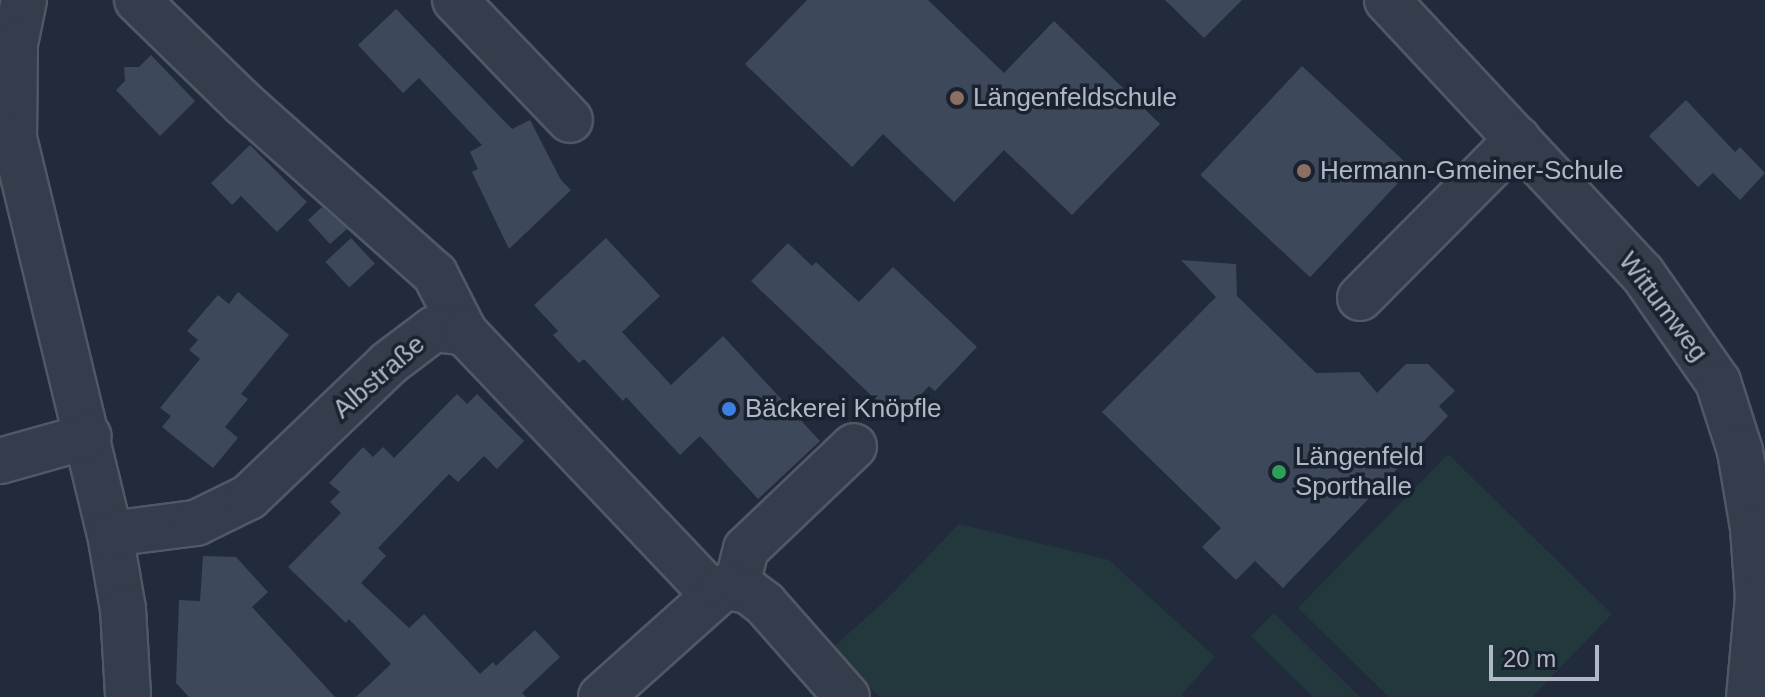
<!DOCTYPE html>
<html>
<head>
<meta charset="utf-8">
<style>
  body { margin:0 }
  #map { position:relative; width:1765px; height:697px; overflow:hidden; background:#212b3b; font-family:Helvetica,sans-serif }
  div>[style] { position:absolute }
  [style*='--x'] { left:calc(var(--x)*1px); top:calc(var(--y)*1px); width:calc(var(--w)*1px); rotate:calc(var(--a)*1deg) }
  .green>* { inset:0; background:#23383d }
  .building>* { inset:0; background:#3d495b; transform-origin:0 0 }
  .roads { filter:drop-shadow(2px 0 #505866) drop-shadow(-2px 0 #505866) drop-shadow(0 2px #505866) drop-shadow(0 -2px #505866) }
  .minor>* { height:44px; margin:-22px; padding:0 22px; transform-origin:22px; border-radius:22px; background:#353d4c }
  .dots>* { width:22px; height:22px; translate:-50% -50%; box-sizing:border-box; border:4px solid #1a2230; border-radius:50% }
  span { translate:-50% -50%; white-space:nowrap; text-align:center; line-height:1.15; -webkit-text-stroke:7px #1a2230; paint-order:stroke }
  .poi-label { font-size:26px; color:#b0b8c8 }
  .left { translate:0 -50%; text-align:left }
  .street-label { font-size:26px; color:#b0b8c8 }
  .scale { position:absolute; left:1489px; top:645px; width:110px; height:36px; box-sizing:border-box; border:4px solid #b0b8c8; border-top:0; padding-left:10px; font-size:24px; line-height:28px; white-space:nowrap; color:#b0b8c8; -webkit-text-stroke:6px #1a2230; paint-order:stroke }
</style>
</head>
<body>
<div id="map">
  <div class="green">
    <div style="clip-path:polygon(1448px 454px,1612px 614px,1532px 697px,1389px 697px,1298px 608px)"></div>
    <div style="clip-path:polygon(959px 524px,1109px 560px,1215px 657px,1182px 694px,1184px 697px,880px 697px,830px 650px,885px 601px)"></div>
    <div style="clip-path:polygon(1274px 613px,1360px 697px,1313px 697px,1251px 636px)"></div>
  </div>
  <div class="building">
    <div style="clip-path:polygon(807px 0,928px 0,1004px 73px,1054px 21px,1160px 124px,1072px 215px,1004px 150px,954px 202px,883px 134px,852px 167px,745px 64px)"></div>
    <div style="clip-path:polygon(1165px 0,1242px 0,1204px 38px)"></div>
    <div style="clip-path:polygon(396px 9px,512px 129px,530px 120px,561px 180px,571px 190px,509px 249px,472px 172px,478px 169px,470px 152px,482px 145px,419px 78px,403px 93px,358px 45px)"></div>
    <div style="clip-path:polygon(151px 55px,195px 101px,160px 136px,116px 90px,125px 81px,124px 67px,139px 67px)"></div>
    <div style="left:1302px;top:66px;width:150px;height:149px;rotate:43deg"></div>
    <div style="clip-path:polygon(1686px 100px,1735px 152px,1740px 147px,1765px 173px,1740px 200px,1713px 173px,1698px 187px,1649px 136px)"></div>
    <div style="clip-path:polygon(250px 145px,307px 202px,277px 232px,241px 196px,232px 205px,211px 183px)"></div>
    <div style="clip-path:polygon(322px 207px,347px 229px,330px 244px,308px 220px)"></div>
    <div style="left:351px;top:238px;width:35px;height:35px;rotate:47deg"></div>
    <div style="clip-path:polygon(606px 238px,660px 296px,622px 332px,671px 385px,723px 336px,820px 441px,758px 499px,700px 436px,680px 455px,626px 397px,623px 401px,584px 359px,579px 363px,553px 335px,558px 331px,534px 305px)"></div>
    <div style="clip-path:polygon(788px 243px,812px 266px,816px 262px,859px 302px,893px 267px,977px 347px,935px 391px,929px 386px,897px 420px,751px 281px)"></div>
    <div style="clip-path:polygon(1181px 260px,1236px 264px,1237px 296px,1316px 373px,1359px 372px,1377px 393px,1406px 364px,1428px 364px,1455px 391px,1439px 406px,1448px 416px,1283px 588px,1255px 561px,1236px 580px,1202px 547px,1221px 528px,1102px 412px,1216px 297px)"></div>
    <div style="clip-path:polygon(238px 292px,289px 335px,241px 394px,248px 399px,225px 427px,238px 438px,213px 468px,162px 427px,171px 416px,160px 408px,200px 359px,189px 350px,198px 340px,187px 331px,218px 295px,229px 304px)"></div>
    <div style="clip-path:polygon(457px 394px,467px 404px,477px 394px,524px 441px,497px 469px,484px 456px,458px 482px,449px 474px,378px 548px,386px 556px,361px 583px,409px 628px,424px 614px,480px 674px,493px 662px,496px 666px,535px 630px,560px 657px,522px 693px,526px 697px,356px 697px,391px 664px,349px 619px,346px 623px,288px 567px,341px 513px,330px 502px,340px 492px,329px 483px,363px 447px,373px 457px,383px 447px,394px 458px)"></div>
    <div style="clip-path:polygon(203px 556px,236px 557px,268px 592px,252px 607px,335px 697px,189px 697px,176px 683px,179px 600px,200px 601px)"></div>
  </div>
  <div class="roads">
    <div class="minor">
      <div style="--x:24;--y:0;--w:45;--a:101.6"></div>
      <div style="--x:15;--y:44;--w:94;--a:90.6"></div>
      <div style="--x:14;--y:138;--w:407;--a:76.4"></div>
      <div style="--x:110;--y:534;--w:76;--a:80.2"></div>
      <div style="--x:123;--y:609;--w:88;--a:86.7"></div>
      <div style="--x:137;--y:0;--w:149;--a:44.2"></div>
      <div style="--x:244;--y:104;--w:256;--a:41.7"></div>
      <div style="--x:435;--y:274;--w:66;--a:63"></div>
      <div style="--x:455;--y:0;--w:166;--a:46.2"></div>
      <div style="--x:1387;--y:0;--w:374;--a:47"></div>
      <div style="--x:1642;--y:273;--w:133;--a:55.1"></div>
      <div style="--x:1718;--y:382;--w:72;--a:72.3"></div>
      <div style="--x:1740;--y:451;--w:78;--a:80.4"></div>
      <div style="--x:1753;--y:528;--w:69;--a:85.9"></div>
      <div style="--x:1758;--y:597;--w:100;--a:95.1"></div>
      <div style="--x:1360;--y:298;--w:224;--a:-45.2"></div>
      <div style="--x:0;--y:461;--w:92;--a:-15.7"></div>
      <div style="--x:110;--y:534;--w:87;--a:-7.3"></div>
      <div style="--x:196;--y:523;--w:59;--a:-26.1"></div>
      <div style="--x:249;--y:497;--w:194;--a:-43.7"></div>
      <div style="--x:389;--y:363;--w:56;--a:-37.1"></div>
      <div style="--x:434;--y:329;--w:31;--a:7"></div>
      <div style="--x:465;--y:333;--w:361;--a:46.5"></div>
      <div style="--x:736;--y:588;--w:40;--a:-75.6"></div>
      <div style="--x:746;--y:549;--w:149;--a:-43.6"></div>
      <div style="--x:601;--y:697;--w:165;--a:-41.8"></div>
      <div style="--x:724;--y:587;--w:24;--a:9"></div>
      <div style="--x:748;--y:591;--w:21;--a:37"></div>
      <div style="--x:765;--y:604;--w:124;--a:48.6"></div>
    </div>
  </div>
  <div class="dots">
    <div style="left:957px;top:98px;background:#8d6e63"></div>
    <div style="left:1304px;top:171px;background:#8d6e63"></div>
    <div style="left:729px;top:409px;background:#3f7fe0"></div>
    <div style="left:1279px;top:472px;background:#2e9e5b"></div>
  </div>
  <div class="poi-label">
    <span class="left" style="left:973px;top:98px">Längenfeldschule</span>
    <span class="left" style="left:1320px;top:171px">Hermann-Gmeiner-Schule</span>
    <span class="left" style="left:745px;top:409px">Bäckerei Knöpfle</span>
    <span class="left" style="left:1295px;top:472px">Längenfeld<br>Sporthalle</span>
  </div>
  <div class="street-label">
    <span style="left:1663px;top:307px;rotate:53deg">Wittumweg</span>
    <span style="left:379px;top:377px;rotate:-41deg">Albstraße</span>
  </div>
  <div class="scale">20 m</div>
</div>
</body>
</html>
